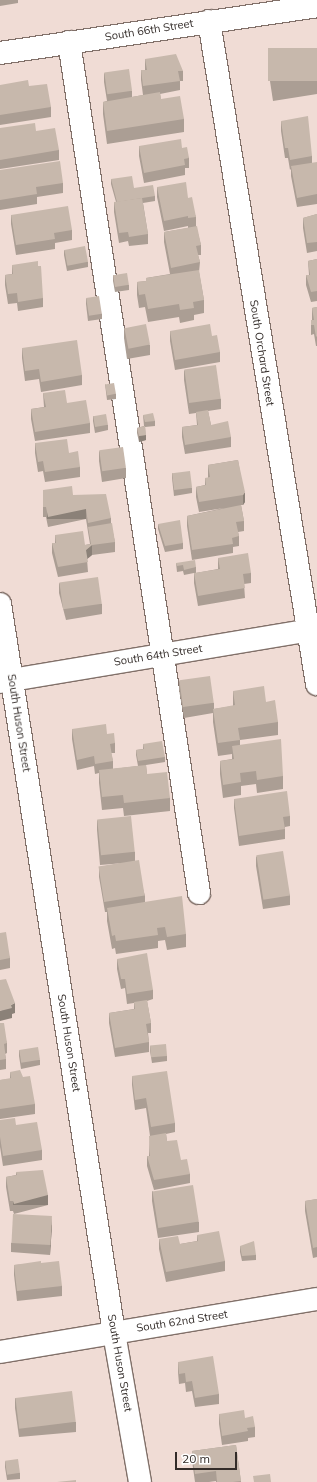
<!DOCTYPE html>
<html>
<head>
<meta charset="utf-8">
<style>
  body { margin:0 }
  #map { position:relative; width:317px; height:1482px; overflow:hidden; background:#f0dcd5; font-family:Mulish,sans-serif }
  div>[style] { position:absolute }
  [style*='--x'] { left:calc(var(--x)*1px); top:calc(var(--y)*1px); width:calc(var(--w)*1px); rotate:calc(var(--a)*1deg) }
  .roads { filter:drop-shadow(1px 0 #817069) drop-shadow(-1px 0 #817069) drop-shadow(0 1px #817069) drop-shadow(0 -1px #817069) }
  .minor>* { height:22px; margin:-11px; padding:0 11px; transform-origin:11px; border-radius:11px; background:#fff }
  .wall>* { inset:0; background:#ab9e94 }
  .shaded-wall>* { inset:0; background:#8b8178; transform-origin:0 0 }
  .building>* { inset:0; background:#c7b8ac; transform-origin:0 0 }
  span { translate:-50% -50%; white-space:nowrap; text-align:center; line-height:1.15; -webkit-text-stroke:4px #fff; paint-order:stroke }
  .street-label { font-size:11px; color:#332c29 }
  .scale { position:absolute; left:175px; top:1452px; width:62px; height:18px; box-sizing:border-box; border:2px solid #332c29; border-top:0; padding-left:5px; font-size:12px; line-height:14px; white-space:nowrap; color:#332c29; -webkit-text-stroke:3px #fff; paint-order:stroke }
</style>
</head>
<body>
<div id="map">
  <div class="roads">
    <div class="minor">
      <div style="--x:209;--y:21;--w:672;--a:80.75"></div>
      <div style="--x:69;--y:42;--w:861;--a:81.31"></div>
      <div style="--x:0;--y:53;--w:320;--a:-8.4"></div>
      <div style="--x:0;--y:604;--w:738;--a:81.11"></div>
      <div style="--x:114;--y:1333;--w:151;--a:80.1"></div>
      <div style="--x:0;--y:682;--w:321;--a:-9.5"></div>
      <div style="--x:0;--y:1352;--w:321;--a:-9.5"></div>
    </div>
  </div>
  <div class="wall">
    <div style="clip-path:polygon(0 0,18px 0,18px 3px,0 6px)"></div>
    <div style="clip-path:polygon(317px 48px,317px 94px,273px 101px,268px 68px,268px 55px)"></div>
    <div style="clip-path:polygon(145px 59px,183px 71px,183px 81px,180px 81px,180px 90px,160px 94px,161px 99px,184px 119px,184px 132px,107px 144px,103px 114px,103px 102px,107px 101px,104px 82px,104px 73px,132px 91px,132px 97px,143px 95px,141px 80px,141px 70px,145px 70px)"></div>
    <div style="clip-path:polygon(0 85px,29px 86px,51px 107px,51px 117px,0 125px)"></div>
    <div style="clip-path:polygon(281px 121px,312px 156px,312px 163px,317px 164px,317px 204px,297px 207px,291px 176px,291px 169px,290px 170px,288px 158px,285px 158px,281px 131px)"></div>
    <div style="clip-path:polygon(0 128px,59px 150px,59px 160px,0 169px)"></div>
    <div style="clip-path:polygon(139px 146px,182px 148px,189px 158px,189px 168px,185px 168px,185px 175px,144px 183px,139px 156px)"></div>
    <div style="clip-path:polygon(0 170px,63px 183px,63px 193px,37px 197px,37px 204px,0 210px)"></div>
    <div style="clip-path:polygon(111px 179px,155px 196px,155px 201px,143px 203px,148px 234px,148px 244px,129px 246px,128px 241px,119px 243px,114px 212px,114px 202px,116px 202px,111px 184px)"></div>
    <div style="clip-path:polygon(157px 187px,188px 198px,196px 217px,196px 226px,201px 245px,201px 255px,198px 255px,200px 262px,199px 272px,204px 300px,204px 313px,194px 315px,194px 320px,180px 323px,179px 317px,148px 322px,145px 307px,139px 308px,137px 295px,137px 282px,146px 281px,146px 278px,170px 274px,164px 242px,164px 232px,188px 228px,188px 226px,164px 231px,157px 197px)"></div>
    <div style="clip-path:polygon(317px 214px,317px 251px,307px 253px,303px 228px,303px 218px)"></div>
    <div style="clip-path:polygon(11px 215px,72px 230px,72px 240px,55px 243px,55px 249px,16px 255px,11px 224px)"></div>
    <div style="clip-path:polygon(64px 250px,88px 262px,88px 267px,67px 271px,64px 255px)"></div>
    <div style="clip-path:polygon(317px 259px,317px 301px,311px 302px,306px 285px,306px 275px,309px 275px,308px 261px)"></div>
    <div style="clip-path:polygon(12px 265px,43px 298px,43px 307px,18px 311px,17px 303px,8px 304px,5px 285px,5px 275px,12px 274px)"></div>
    <div style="clip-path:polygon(113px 275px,129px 285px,129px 290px,115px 292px,113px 281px)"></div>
    <div style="clip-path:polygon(86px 298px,102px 314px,102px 319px,88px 321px,86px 304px)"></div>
    <div style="clip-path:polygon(317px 307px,317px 346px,316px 346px,314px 334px,311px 335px,311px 320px,312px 320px,312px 308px)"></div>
    <div style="clip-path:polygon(124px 328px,150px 345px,150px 355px,127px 359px,124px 338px)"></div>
    <div style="clip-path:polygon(170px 331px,212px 336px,220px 352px,220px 362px,175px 370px,170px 341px)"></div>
    <div style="clip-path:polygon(22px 348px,82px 375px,82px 385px,41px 392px,39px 379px,25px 381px,22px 358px)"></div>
    <div style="clip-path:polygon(184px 370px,221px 399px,221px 409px,208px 411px,211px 425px,231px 437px,231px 447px,185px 454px,182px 437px,182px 427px,197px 425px,196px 413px,189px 414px,184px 380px)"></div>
    <div style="clip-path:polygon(105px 384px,116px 394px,116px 399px,107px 400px)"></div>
    <div style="clip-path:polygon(43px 393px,67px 403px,90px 423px,90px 433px,35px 441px,31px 419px,31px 409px,44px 407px)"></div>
    <div style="clip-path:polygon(143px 415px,155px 421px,155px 426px,145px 427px,146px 440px,139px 442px,137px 433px,137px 428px,144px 426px)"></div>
    <div style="clip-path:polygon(93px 416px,108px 425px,108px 430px,95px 433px,93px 421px)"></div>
    <div style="clip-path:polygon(35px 443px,69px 453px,80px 467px,80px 477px,45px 482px,43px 471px,38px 472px,35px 453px)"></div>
    <div style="clip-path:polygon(99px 451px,126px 468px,126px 478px,102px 482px,99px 461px)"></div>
    <div style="clip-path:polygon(238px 460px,245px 502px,243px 505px,241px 505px,244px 521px,244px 531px,238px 532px,239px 536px,239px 546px,233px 547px,233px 553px,192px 560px,187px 526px,187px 516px,224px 508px,199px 512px,196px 497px,196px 487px,205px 485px,205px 478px,208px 478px,208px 465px)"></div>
    <div style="clip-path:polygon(172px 473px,192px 488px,192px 493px,174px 496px,172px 478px)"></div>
    <div style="clip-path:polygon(43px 490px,73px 495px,111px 518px,111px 524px,115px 542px,115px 552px,92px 555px,87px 559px,88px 572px,58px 577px,52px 553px,52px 543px,55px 543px,55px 535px,85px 545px,90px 544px,88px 532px,86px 519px,48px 527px,46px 517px,43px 517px)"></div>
    <div style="clip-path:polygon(158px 524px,183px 543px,183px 549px,165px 552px,158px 529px)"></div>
    <div style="clip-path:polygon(218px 558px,251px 573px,251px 583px,244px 584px,245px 598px,198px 606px,194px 583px,194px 573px,184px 575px,183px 571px,177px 572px,176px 563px,196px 567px,196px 573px,218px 569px)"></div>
    <div style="clip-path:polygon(59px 583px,102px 604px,102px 614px,66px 620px,59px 593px)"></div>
    <div style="clip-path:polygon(179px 681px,214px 703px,214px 709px,233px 706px,233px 691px,266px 702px,278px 722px,278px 735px,240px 740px,240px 745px,283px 776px,283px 789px,257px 793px,256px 784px,241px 786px,241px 795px,223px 798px,220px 774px,220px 761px,232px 759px,232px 754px,218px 756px,213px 722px,213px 713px,184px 718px,179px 690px)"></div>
    <div style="clip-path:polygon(72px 729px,107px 734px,115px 743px,115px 753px,111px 753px,113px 761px,113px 769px,138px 766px,136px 755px,136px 750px,143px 749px,143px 744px,165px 757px,165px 762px,146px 765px,147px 774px,170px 798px,170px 811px,124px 816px,123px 808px,102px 810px,99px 783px,99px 773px,95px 774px,94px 766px,77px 770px,72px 739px)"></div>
    <div style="clip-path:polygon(234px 799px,290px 816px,290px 826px,285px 827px,285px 839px,239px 846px,234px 808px)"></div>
    <div style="clip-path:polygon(97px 820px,135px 852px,135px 861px,145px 896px,145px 902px,186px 934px,186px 947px,167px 950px,165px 940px,158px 941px,158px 948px,116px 954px,115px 948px,112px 949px,107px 921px,107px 912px,105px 912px,99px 877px,99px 867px,124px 863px,100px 865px,97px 830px)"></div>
    <div style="clip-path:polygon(256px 856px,290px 895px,290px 905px,263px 909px,256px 866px)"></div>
    <div style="clip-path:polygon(0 933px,10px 958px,10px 968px,0 970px)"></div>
    <div style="clip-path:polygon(117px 959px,153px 990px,153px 999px,147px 1001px,151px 1023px,151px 1033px,148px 1033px,149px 1042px,149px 1052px,115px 1057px,109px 1023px,109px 1013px,134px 1009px,134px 1003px,127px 1004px,125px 988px,121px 989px,117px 969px)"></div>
    <div style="clip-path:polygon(0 1023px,7px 1043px,7px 1053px,5px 1054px,6px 1059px,6px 1069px,0 1070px)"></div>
    <div style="clip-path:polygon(150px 1046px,167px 1056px,167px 1061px,152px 1063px,150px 1051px)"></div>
    <div style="clip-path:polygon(19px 1050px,40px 1060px,40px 1065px,21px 1069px,19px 1056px)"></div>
    <div style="clip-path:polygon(10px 1072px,35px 1104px,35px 1114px,0 1119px,0 1080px,10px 1079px)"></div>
    <div style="clip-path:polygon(132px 1076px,175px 1123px,175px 1132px,166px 1134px,167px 1141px,190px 1174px,190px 1183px,154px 1190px,147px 1166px,147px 1156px,149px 1156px,150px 1136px,146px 1108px,135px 1110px,132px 1085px)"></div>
    <div style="clip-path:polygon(0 1120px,16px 1125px,42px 1150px,42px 1160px,3px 1166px,0 1147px)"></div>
    <div style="clip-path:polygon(16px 1172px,48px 1205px,14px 1214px,13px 1211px,10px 1211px,6px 1187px,6px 1177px,16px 1175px)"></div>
    <div style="clip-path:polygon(152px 1191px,199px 1222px,199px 1232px,158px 1238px,152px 1201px)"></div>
    <div style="clip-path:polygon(317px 1199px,317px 1257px,313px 1258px,305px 1211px,305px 1201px)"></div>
    <div style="clip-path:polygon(52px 1225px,50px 1255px,11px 1252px,11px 1243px)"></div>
    <div style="clip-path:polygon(197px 1235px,225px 1261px,225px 1271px,166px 1282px,159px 1249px,159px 1239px,180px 1244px,197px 1241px)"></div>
    <div style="clip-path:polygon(240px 1246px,256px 1255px,256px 1260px,242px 1261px,240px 1252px)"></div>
    <div style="clip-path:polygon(41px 1263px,62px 1286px,62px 1296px,17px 1301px,14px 1275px,14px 1265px)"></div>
    <div style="clip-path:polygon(178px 1362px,219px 1394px,219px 1404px,195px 1407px,192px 1391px,186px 1392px,185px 1383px,179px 1384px,178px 1372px)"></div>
    <div style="clip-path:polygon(15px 1398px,76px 1422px,76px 1432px,19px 1437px,15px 1408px)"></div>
    <div style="clip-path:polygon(219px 1414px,245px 1418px,255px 1427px,255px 1437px,248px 1438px,248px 1441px,222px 1445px,219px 1424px)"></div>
    <div style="clip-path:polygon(236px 1445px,241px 1482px,216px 1482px,216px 1481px,209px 1482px,195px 1482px,192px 1461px,192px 1451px)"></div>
    <div style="clip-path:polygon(5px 1461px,20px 1473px,20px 1479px,7px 1480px,5px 1467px)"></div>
  </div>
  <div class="shaded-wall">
    <div style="clip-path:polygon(146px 435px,146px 440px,139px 442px,139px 436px)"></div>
    <div style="clip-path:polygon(245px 492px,245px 502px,243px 505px,243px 495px)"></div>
    <div style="left:86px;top:509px;width:10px;height:39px;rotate:90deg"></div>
    <div style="clip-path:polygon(92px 545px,92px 555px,86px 560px,86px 550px)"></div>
    <div style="clip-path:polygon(15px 1003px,15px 1013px,12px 1014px,12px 1018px,0 1021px,0 1011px,11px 1005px)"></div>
    <div style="left:48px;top:1195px;width:10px;height:35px;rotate:90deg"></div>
    <div style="clip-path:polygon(52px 1216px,52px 1225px,50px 1255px,50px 1245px)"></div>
  </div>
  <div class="building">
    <div style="left:317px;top:48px;width:33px;height:49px;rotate:90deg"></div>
    <div style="clip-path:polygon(176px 54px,183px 71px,178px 71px,180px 81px,143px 86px,141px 70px,147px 70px,145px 59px)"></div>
    <div style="left:129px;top:69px;width:22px;height:25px;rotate:82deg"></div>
    <div style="clip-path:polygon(28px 80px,29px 86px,47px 84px,51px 107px,0 115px,0 85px)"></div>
    <div style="clip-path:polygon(160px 92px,161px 99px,180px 96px,184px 119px,107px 131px,103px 102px)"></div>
    <div style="clip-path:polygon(308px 116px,312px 156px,290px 160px,288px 148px,285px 148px,281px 121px)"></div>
    <div style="clip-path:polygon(35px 123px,36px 131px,55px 128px,59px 150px,0 160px,0 128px)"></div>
    <div style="clip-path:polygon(181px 139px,182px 148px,187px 147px,189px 158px,184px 159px,185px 165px,144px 173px,139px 146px)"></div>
    <div style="clip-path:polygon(60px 161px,63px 183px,36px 187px,37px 194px,0 200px,0 170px)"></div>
    <div style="clip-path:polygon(317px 162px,317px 194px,297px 198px,291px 166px)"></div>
    <div style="clip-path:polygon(132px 176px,134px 188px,153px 185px,155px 196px,117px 202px,111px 179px)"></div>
    <div style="clip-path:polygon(186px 182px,188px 198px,192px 197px,196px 217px,188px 218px,188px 216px,164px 221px,157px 187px)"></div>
    <div style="clip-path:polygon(142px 198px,148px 234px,129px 237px,128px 232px,119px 233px,114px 202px)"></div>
    <div style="clip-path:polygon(68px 206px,72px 230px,54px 233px,55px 239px,16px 245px,11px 215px)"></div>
    <div style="clip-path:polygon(317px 214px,317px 242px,307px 243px,303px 218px)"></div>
    <div style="clip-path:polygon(197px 226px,201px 245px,196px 246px,200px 262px,171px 268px,164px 232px)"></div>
    <div style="left:85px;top:246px;width:16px;height:21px;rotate:79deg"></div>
    <div style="clip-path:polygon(317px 259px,317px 291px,311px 292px,306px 275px,310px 275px,308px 261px)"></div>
    <div style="clip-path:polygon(38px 261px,38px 266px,41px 266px,43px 298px,18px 302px,17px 293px,8px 294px,5px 275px,13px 274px,12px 265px)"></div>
    <div style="clip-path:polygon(199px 270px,204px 300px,193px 302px,194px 308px,180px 310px,179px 304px,148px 309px,145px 294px,139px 295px,137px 282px,146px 281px,146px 278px)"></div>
    <div style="left:127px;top:273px;width:12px;height:14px;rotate:81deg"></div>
    <div style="left:99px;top:296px;width:18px;height:13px;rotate:81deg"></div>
    <div style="clip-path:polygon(317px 307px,317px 336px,316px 337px,314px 325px,311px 325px,311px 320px,314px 320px,312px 308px)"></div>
    <div style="left:146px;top:324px;width:21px;height:22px;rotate:79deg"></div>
    <div style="clip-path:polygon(210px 324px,212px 336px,217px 335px,220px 352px,175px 360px,170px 331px)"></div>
    <div style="clip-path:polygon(77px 340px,82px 375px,41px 382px,39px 369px,25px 371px,22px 348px)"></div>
    <div style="left:216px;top:365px;width:34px;height:32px;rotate:82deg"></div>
    <div style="left:114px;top:383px;width:11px;height:9px;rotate:80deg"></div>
    <div style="clip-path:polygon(65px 390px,67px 403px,86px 400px,90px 423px,35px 432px,31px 409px,46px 407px,43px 393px)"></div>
    <div style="clip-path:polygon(208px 410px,211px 425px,228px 421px,231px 437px,185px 445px,182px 427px,198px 425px,196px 412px)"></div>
    <div style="clip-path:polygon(153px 413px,155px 421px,145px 422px,143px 415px)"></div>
    <div style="left:106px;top:414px;width:11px;height:13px;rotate:80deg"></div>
    <div style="clip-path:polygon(145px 426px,146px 435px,139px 436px,137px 428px)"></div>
    <div style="clip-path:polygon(67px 439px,69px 453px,78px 451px,80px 467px,45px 472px,43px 461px,38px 462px,35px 443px)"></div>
    <div style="left:123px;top:447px;width:21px;height:24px;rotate:82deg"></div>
    <div style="clip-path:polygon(238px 460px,245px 492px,243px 495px,199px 502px,196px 487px,206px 485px,205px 478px,210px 477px,208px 465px)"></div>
    <div style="left:190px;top:471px;width:17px;height:18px;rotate:83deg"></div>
    <div style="clip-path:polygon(72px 486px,73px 495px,106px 494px,111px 518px,88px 523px,86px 509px,48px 517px,46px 507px,43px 507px,43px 490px)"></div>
    <div style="clip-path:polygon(241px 505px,244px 521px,236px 522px,239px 536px,232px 538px,233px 544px,192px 550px,187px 516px)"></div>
    <div style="clip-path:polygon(180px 520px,183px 543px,165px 546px,158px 524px)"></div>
    <div style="clip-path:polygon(112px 523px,115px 542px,92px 545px,86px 550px,88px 562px,58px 567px,52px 543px,56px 543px,55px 535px,83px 531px,85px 545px,91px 544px,88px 527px)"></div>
    <div style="clip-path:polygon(248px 553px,251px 573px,243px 574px,245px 588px,198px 596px,194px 573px,220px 569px,218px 558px)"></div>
    <div style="clip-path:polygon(195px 560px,196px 567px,184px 570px,183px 565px,177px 566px,176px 563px)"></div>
    <div style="left:98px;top:577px;width:27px;height:39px;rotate:82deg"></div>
    <div style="left:210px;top:676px;width:27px;height:31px;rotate:82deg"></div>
    <div style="clip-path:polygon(264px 686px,266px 702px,275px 700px,278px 722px,238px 728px,240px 740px,218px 743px,213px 709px,235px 705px,233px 691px)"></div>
    <div style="clip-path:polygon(106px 724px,107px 734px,114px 733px,115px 743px,110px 744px,113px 761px,95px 764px,94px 756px,77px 760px,72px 729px)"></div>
    <div style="clip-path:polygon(281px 739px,283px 776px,257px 780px,256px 771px,240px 773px,241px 782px,223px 785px,220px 761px,234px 759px,232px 746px)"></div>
    <div style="clip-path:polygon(162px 741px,165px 757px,138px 761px,136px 750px,144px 749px,143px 744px)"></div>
    <div style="clip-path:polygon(146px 765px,147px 774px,167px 772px,170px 798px,124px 803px,123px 795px,102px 797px,99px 770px)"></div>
    <div style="clip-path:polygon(287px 791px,290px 816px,283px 817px,285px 829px,239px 836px,234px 799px)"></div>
    <div style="left:131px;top:816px;width:36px;height:34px;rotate:84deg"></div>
    <div style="left:283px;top:851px;width:45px;height:27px;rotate:81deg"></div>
    <div style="left:139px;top:860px;width:36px;height:41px;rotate:81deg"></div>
    <div style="clip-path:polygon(182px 896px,186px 934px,167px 937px,165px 927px,157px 928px,158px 935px,116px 941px,115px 935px,112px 936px,107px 908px)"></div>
    <div style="clip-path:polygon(6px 932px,10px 958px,0 960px,0 933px)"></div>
    <div style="clip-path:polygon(147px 953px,153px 990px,127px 994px,125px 979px,121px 979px,117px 959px)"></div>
    <div style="clip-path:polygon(6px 979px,15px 1003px,11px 1005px,12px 1008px,0 1011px,0 980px)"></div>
    <div style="clip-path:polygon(147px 1000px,151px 1023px,146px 1024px,149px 1042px,115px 1048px,109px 1013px,135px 1009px,134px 1002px)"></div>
    <div style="clip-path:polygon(0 1023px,4px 1023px,7px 1043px,4px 1044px,6px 1059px,0 1060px)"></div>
    <div style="left:166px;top:1044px;width:12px;height:16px;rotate:85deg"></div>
    <div style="left:38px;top:1047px;width:13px;height:19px;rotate:81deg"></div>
    <div style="clip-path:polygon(20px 1070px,23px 1077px,30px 1076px,35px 1104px,0 1109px,0 1080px,11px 1078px,10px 1072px)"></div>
    <div style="clip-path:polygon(167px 1071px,175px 1123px,151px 1127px,146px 1098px,135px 1100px,132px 1076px)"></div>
    <div style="clip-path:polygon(15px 1118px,16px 1125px,37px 1122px,42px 1150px,3px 1156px,0 1137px,0 1120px)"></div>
    <div style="clip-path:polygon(166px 1133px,167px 1141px,177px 1140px,181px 1160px,187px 1159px,190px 1174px,154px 1180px,147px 1156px,150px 1156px,149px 1136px)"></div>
    <div style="clip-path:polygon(43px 1170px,48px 1195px,14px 1204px,13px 1201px,10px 1201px,6px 1177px,17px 1175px,16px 1172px)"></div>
    <div style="left:193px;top:1185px;width:37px;height:41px;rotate:81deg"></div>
    <div style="clip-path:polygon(317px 1199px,317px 1247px,313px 1248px,305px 1201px)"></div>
    <div style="left:13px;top:1214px;width:39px;height:29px;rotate:3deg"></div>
    <div style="clip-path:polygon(219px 1231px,225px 1261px,166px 1272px,159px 1239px,178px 1236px,180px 1244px,198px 1241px,197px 1235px)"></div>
    <div style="clip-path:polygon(254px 1241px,256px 1255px,242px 1256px,240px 1246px)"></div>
    <div style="clip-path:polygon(41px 1261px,41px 1263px,59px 1261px,62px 1286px,17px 1291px,14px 1265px)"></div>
    <div style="clip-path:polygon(213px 1356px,219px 1394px,195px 1398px,192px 1381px,186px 1382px,185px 1373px,179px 1374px,178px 1362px)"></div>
    <div style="left:72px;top:1391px;width:31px;height:57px;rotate:83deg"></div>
    <div style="clip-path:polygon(244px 1410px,245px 1418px,253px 1416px,255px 1427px,247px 1428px,248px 1431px,222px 1436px,219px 1414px)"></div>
    <div style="clip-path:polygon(236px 1445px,241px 1481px,233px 1482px,217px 1482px,216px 1471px,195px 1474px,192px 1451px)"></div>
    <div style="left:18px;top:1459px;width:14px;height:13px;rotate:82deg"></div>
    <div style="clip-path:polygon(270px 1474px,271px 1482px,254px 1482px,253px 1476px)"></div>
    <div style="clip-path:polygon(76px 1480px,76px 1482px,57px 1482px)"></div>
  </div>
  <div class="street-label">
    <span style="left:149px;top:30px;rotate:-9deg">South 66th Street</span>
    <span style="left:262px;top:353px;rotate:81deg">South Orchard Street</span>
    <span style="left:158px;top:655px;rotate:-9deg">South 64th Street</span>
    <span style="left:19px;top:723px;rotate:81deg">South Huson Street</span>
    <span style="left:69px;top:1043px;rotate:81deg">South Huson Street</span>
    <span style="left:182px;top:1321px;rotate:-9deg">South 62nd Street</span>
    <span style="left:120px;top:1363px;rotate:80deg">South Huson Street</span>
  </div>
  <div class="scale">20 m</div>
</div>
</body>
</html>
